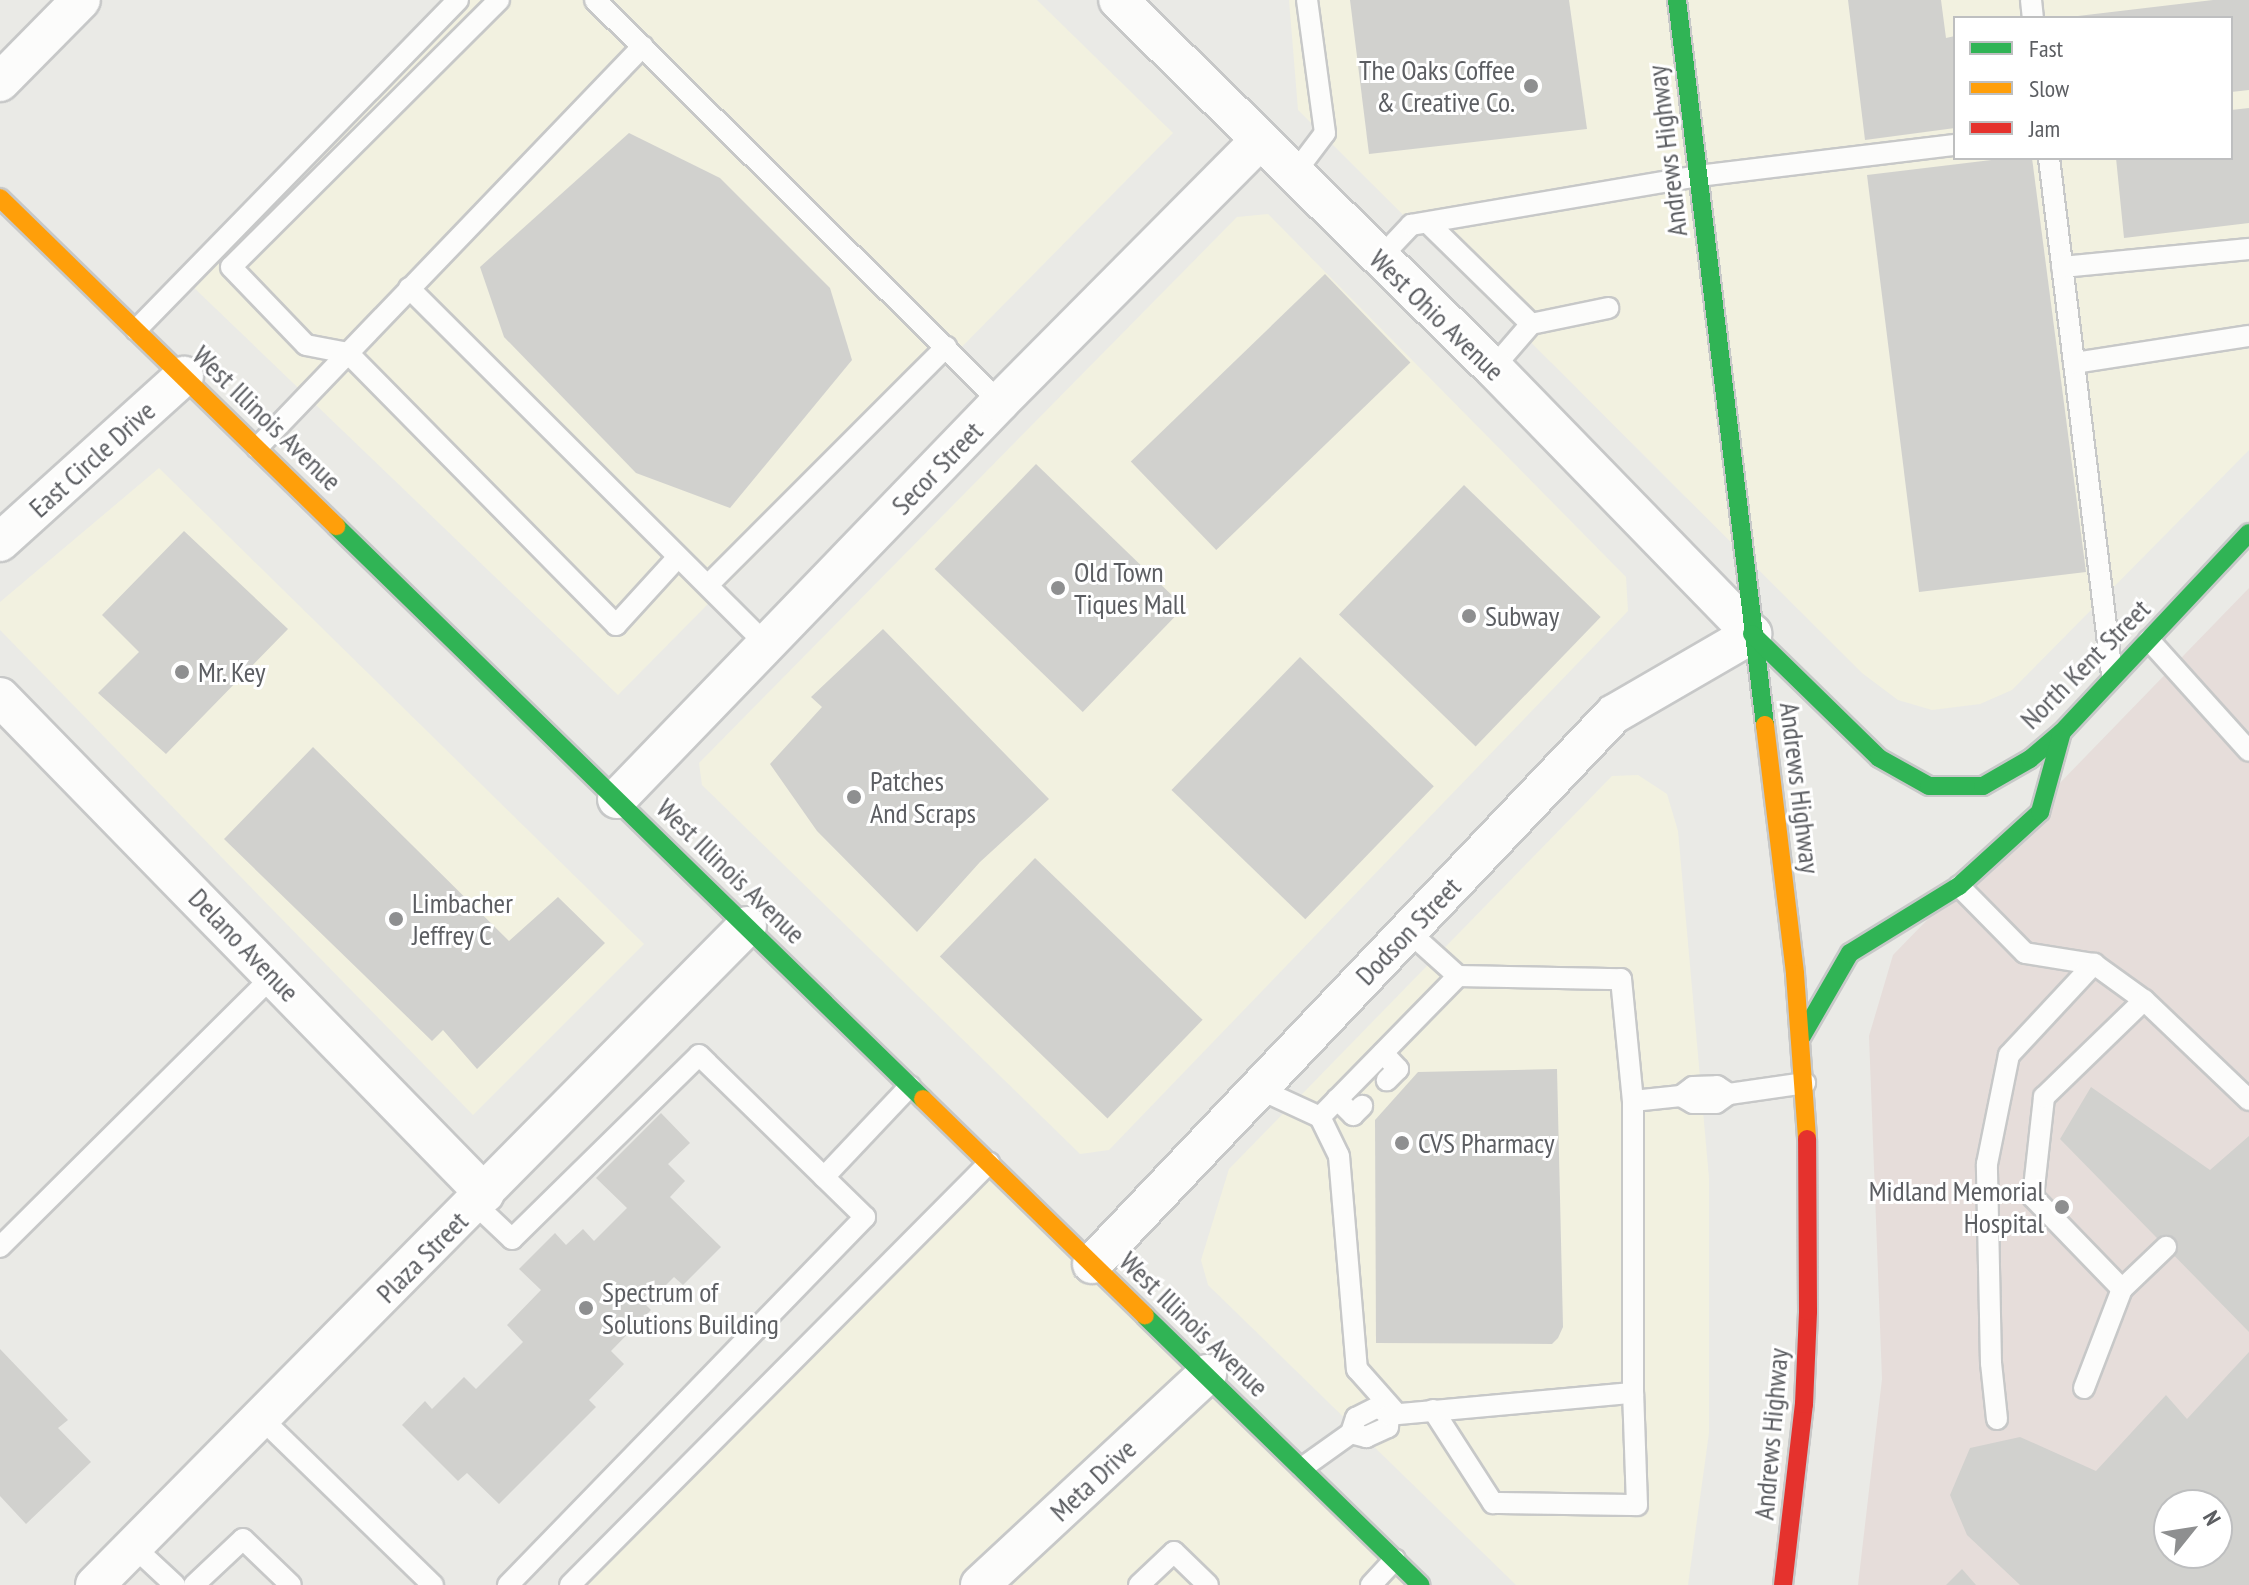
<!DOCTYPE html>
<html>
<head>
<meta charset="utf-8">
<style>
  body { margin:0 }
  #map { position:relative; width:2249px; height:1585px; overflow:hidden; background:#eaeae6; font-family:"PT Sans Narrow",sans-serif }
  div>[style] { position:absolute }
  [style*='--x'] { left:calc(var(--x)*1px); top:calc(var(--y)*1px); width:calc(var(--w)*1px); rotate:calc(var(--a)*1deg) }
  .commercial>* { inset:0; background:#f2f1e0 }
  .medical>* { inset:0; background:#e6ddda }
  .building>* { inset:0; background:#d1d1ce; transform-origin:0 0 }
  .roads { filter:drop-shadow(2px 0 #c7c8c8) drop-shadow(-2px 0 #c7c8c8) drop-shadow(0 2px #c7c8c8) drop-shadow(0 -2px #c7c8c8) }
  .lane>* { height:20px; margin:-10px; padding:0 10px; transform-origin:10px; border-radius:10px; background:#fcfcfb }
  .street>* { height:38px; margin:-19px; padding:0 19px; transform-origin:19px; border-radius:19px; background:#fcfcfb }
  .fast>* { height:18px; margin:-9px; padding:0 9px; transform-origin:9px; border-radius:9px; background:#30b455 }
  .slow>* { height:18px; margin:-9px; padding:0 9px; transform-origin:9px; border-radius:9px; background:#ff9f0a }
  .jam>* { height:18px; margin:-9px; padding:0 9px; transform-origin:9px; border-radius:9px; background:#e5322d }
  .dots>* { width:22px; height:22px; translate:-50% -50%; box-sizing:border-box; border:4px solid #fff; border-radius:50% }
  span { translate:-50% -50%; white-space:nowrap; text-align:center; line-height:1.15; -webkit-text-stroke:6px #fff; paint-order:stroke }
  .poi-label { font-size:28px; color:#5c5e62 }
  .right { translate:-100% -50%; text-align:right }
  .left { translate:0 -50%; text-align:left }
  .street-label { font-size:28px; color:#5c5e62 }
  .legend { position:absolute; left:1953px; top:16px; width:280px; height:144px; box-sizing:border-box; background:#fff; border:2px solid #bebfc0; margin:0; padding:10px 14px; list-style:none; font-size:24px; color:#5c5e62 }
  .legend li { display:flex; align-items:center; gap:16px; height:40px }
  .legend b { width:40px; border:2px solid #bebfc0 }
  .north { position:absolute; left:2153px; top:1489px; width:80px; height:80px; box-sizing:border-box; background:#fff; border:2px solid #bebfc0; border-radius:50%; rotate:60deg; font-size:22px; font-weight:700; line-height:32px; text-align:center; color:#5c5e62 }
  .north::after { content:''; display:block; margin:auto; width:28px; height:36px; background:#8e8f90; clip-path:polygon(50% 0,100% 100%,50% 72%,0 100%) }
</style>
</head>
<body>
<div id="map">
  <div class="commercial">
    <div style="clip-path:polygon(468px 0,1037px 0,1173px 133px,618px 695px,189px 283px)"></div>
    <div style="clip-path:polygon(evenodd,1289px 0,2249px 0,2249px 450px,2012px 690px,1980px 704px,1932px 710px,1898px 700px,1862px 673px,1298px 110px,1289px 0,1955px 18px,2231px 18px,2231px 158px,1955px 158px,1955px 18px)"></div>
    <div style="clip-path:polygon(1268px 214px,1626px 577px,1628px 611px,1109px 1150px,1080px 1154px,702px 785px,699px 763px,1237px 217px)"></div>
    <div style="clip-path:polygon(159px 468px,644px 944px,473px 1115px,0 630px,0 602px)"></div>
    <div style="clip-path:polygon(1638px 775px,1667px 794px,1678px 831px,1709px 1178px,1709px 1433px,1688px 1585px,1516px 1585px,1208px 1285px,1201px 1260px,1229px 1169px,1612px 776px)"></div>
    <div style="clip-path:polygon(983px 1160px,1419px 1585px,562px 1585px)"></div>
  </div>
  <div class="medical">
    <div style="clip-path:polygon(evenodd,2249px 588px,2249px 1585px,1858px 1585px,1882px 1379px,1869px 1036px,1893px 955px,2249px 588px,2169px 1505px,2217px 1505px,2217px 1553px,2169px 1553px,2169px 1505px)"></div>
  </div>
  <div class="building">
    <div style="clip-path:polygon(1350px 0,1569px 0,1587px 129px,1369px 154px)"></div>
    <div style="clip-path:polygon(1848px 0,1941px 0,1946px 38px,1955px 36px,1955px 128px,1865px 140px)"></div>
    <div style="clip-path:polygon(2213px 0,2249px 0,2249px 90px,2231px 92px,2231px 18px,2061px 18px)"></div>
    <div style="clip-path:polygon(2249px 108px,2249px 223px,2124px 238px,2116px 158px,2231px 158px,2231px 110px)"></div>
    <div style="clip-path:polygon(629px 133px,720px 178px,830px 288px,852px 360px,730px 508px,636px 473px,504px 337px,480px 267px)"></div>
    <div style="clip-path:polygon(2008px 158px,2032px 158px,2086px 572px,1919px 592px,1867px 175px)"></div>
    <div style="left:1325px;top:274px;width:123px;height:270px;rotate:46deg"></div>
    <div style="left:1036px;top:464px;width:206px;height:146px;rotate:44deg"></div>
    <div style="left:1464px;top:485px;width:190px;height:180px;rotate:44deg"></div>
    <div style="clip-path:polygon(184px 531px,288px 629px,166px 754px,98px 693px,139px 652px,102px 615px)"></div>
    <div style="clip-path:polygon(883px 629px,1049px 799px,980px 862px,917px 932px,817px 831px,770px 764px,822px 707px,811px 697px)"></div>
    <div style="left:1300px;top:657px;width:186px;height:185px;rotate:44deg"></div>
    <div style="clip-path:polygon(313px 747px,509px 941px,558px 897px,605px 943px,477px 1069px,443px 1030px,432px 1041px,224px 839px)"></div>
    <div style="left:1035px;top:858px;width:233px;height:137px;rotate:44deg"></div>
    <div style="clip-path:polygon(1557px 1069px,1563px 1327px,1558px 1338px,1552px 1344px,1376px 1343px,1375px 1120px,1418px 1072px)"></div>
    <div style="clip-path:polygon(2091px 1087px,2210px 1170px,2249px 1136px,2249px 1332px,2060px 1139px)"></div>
    <div style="clip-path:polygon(661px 1113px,690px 1143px,668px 1164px,685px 1181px,670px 1197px,721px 1247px,683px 1285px,674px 1277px,646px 1305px,651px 1310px,611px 1351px,624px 1364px,589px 1400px,596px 1407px,499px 1504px,467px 1473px,458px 1481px,402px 1425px,425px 1401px,432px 1409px,464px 1377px,476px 1389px,523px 1342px,507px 1325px,541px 1290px,519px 1269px,555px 1233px,566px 1245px,583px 1229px,594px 1241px,627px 1208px,596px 1178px)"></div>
    <div style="clip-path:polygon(0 1349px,68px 1420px,58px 1428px,91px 1462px,26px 1524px,0 1496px)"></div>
    <div style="clip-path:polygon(evenodd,2249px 1352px,2249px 1585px,2020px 1585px,1967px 1535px,1950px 1495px,1970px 1448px,2020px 1437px,2096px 1471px,2166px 1395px,2187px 1419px,2249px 1352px,2169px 1505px,2217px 1505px,2217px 1553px,2169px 1553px,2169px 1505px)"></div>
    <div style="clip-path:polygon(1962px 1569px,1976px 1585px,1946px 1585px)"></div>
  </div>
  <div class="roads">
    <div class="lane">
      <div style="--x:499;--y:0;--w:378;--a:135.1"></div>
      <div style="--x:231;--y:267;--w:108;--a:46.1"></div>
      <div style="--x:306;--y:345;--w:43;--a:10.8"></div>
      <div style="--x:348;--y:353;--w:382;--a:45.4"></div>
      <div style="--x:616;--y:625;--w:92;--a:-47.6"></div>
      <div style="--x:595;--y:0;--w:571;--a:44.79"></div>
      <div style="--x:2031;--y:0;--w:18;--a:84"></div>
      <div style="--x:2049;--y:158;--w:521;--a:83.05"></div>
      <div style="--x:1294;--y:174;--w:51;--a:-52.9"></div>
      <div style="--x:1325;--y:133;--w:134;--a:-97.7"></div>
      <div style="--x:1428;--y:223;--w:144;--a:44.4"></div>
      <div style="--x:1379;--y:259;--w:47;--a:-46.7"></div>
      <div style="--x:1411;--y:225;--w:291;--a:-9.7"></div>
      <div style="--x:1698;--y:176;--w:259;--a:-6.9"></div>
      <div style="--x:2062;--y:267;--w:188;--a:-5.5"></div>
      <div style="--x:409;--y:288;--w:506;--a:44.92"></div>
      <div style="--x:136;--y:330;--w:461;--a:-45.7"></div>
      <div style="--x:2074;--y:363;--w:177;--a:-8.8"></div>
      <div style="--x:1493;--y:368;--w:58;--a:-49.2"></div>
      <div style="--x:1531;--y:324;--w:79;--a:-11.7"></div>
      <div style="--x:257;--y:448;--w:557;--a:-46.16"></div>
      <div style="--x:708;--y:585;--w:337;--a:-45"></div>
      <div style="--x:2149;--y:640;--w:149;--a:48"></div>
      <div style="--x:1959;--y:886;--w:94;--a:45.4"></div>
      <div style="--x:2025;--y:953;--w:70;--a:9.1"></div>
      <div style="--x:2094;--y:964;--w:62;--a:35.8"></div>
      <div style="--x:2144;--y:1000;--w:145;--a:43.6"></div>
      <div style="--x:1408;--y:931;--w:67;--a:42"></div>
      <div style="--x:1458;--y:976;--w:163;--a:1.1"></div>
      <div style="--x:1621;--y:979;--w:123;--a:84.4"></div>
      <div style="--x:1633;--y:1101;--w:48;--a:-5.9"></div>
      <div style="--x:1681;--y:1096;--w:15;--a:-37"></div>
      <div style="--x:1693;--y:1087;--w:24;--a:-2"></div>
      <div style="--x:1717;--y:1086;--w:14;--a:34"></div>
      <div style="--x:1383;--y:1053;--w:22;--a:47"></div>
      <div style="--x:1398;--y:1069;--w:16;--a:135"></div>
      <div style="--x:1257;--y:1088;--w:69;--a:24.7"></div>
      <div style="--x:1320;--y:1117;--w:197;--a:-45.6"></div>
      <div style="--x:1681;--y:1096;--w:14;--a:30"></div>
      <div style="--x:1693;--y:1103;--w:23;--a:0"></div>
      <div style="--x:1716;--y:1103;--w:16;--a:-35"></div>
      <div style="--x:1729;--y:1094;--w:77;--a:-8.2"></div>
      <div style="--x:1337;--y:1099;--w:23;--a:45"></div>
      <div style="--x:1353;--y:1115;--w:13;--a:-45"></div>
      <div style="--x:1320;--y:1117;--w:43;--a:64"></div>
      <div style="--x:1339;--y:1156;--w:214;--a:85.2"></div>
      <div style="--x:1357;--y:1369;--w:59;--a:48.4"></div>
      <div style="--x:824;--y:1177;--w:125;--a:-46.6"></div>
      <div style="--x:475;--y:1204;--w:51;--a:43.4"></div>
      <div style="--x:512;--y:1239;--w:262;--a:-44.5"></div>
      <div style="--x:699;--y:1055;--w:232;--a:44.3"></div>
      <div style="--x:865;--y:1217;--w:513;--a:134.13"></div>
      <div style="--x:0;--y:1247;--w:386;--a:-44.8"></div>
      <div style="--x:2122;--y:1289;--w:61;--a:-43.7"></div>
      <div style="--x:2084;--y:1388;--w:106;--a:-69"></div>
      <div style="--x:2122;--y:1289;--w:128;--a:-134.1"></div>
      <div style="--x:2033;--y:1197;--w:101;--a:-83.7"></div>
      <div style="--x:2044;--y:1097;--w:139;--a:-44.1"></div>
      <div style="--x:1433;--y:1410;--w:111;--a:57.2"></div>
      <div style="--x:1493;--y:1503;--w:144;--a:0.8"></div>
      <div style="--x:1637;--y:1505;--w:112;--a:-92"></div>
      <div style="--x:261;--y:1418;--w:240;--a:44.2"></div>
      <div style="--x:1997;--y:1419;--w:56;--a:-96.1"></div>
      <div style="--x:1991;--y:1363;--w:199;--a:-91.2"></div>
      <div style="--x:1987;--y:1164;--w:111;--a:-78.6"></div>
      <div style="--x:2009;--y:1055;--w:125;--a:-47"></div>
      <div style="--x:1351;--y:1433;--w:16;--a:15"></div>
      <div style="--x:1366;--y:1437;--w:24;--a:-24"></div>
      <div style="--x:1388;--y:1427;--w:12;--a:-85"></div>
      <div style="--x:1302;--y:1468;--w:60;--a:-35.5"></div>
      <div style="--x:1351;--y:1433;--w:16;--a:-72"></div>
      <div style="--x:1356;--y:1418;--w:25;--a:-27"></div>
      <div style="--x:1378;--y:1407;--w:14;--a:36"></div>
      <div style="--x:1389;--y:1415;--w:245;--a:-5.2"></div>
      <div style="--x:1633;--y:1393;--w:292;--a:-90"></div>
      <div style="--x:133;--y:1546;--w:57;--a:42.9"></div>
      <div style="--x:194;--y:1585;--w:67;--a:-43.2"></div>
      <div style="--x:243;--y:1539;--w:66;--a:43.8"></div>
      <div style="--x:570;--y:1585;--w:595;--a:-45.2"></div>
      <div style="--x:1139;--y:1585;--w:48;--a:-43.3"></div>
      <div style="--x:1174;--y:1552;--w:47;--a:44.1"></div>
      <div style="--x:1371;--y:1585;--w:35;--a:-47"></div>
    </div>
    <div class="street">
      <div style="--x:0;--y:82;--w:115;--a:-45.4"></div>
      <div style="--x:0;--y:542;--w:248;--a:-42.1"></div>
      <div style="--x:0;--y:697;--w:694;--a:45.7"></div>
      <div style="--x:617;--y:799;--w:552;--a:-46.03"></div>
      <div style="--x:1000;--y:402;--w:369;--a:-45.2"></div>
      <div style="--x:1092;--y:1264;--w:758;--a:-46.5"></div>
      <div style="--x:1614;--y:714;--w:160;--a:-30.1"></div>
      <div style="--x:1752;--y:634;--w:371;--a:-134.2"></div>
      <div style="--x:1493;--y:368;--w:525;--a:-135.54"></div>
      <div style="--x:95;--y:1585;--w:927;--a:-45.31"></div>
      <div style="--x:980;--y:1585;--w:310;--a:-42.9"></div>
    </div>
    <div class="fast">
      <div style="--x:1677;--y:0;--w:730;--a:83.08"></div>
      <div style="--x:336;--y:526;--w:820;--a:44.31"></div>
      <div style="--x:1752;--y:634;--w:177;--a:44.3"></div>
      <div style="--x:1879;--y:758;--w:57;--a:29.2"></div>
      <div style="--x:1929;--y:786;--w:54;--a:0"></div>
      <div style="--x:1983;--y:786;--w:54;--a:-29.9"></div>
      <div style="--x:2030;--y:759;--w:42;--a:-40.2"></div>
      <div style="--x:2062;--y:732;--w:273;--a:-46.8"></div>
      <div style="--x:1802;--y:1036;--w:96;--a:-60"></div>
      <div style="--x:1850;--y:953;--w:128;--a:-31.6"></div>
      <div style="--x:1959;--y:886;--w:110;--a:-42.4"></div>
      <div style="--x:2040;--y:812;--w:83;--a:-74.6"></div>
      <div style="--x:1145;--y:1316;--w:385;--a:44.3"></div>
    </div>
    <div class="slow">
      <div style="--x:0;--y:198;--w:470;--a:44.3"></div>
      <div style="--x:1765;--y:725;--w:251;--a:83.1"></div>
      <div style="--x:1795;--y:974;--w:165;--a:85.8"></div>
      <div style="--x:923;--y:1099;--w:310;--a:44.3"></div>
    </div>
    <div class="jam">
      <div style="--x:1783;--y:1585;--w:182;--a:-83.4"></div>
      <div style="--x:1804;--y:1404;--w:93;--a:-87.5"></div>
      <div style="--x:1808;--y:1311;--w:172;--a:-90.3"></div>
    </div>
  </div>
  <div class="dots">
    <div style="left:1531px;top:86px;background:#8e8f90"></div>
    <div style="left:1058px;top:588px;background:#8e8f90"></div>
    <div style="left:1469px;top:616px;background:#8e8f90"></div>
    <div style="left:182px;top:672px;background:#8e8f90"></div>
    <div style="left:854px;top:797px;background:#8e8f90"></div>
    <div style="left:396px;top:919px;background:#8e8f90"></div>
    <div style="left:1402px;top:1143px;background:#8e8f90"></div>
    <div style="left:2062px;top:1207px;background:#8e8f90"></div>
    <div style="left:586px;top:1308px;background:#8e8f90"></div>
  </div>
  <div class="poi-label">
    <span class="right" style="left:1515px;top:86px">The Oaks Coffee<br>&amp; Creative Co.</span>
    <span class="left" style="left:1074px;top:588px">Old Town<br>Tiques Mall</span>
    <span class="left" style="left:1485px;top:616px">Subway</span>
    <span class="left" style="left:198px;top:672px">Mr. Key</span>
    <span class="left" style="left:870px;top:797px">Patches<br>And Scraps</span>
    <span class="left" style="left:412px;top:919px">Limbacher<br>Jeffrey C</span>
    <span class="left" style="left:1418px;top:1143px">CVS Pharmacy</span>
    <span class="right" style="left:2044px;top:1207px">Midland Memorial<br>Hospital</span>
    <span class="left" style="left:602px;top:1308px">Spectrum of<br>Solutions Building</span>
  </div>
  <div class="street-label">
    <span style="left:1667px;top:151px;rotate:-97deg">Andrews Highway</span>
    <span style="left:1437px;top:315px;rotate:44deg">West Ohio Avenue</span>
    <span style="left:267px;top:418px;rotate:44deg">West Illinois Avenue</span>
    <span style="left:92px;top:459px;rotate:-42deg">East Circle Drive</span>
    <span style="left:937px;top:468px;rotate:-46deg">Secor Street</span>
    <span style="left:2085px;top:664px;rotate:-45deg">North Kent Street</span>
    <span style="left:1800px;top:788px;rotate:83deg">Andrews Highway</span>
    <span style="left:731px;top:871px;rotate:44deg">West Illinois Avenue</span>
    <span style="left:1408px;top:931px;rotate:-46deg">Dodson Street</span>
    <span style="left:244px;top:945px;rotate:46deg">Delano Avenue</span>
    <span style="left:422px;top:1257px;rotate:-45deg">Plaza Street</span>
    <span style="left:1194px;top:1324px;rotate:44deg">West Illinois Avenue</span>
    <span style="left:1771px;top:1434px;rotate:-85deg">Andrews Highway</span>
    <span style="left:1093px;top:1480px;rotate:-43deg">Meta Drive</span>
  </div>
  <ul class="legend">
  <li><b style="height:10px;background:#30b455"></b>Fast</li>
  <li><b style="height:10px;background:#ff9f0a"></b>Slow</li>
  <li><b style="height:10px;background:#e5322d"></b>Jam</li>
  </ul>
  <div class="north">N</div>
</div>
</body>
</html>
